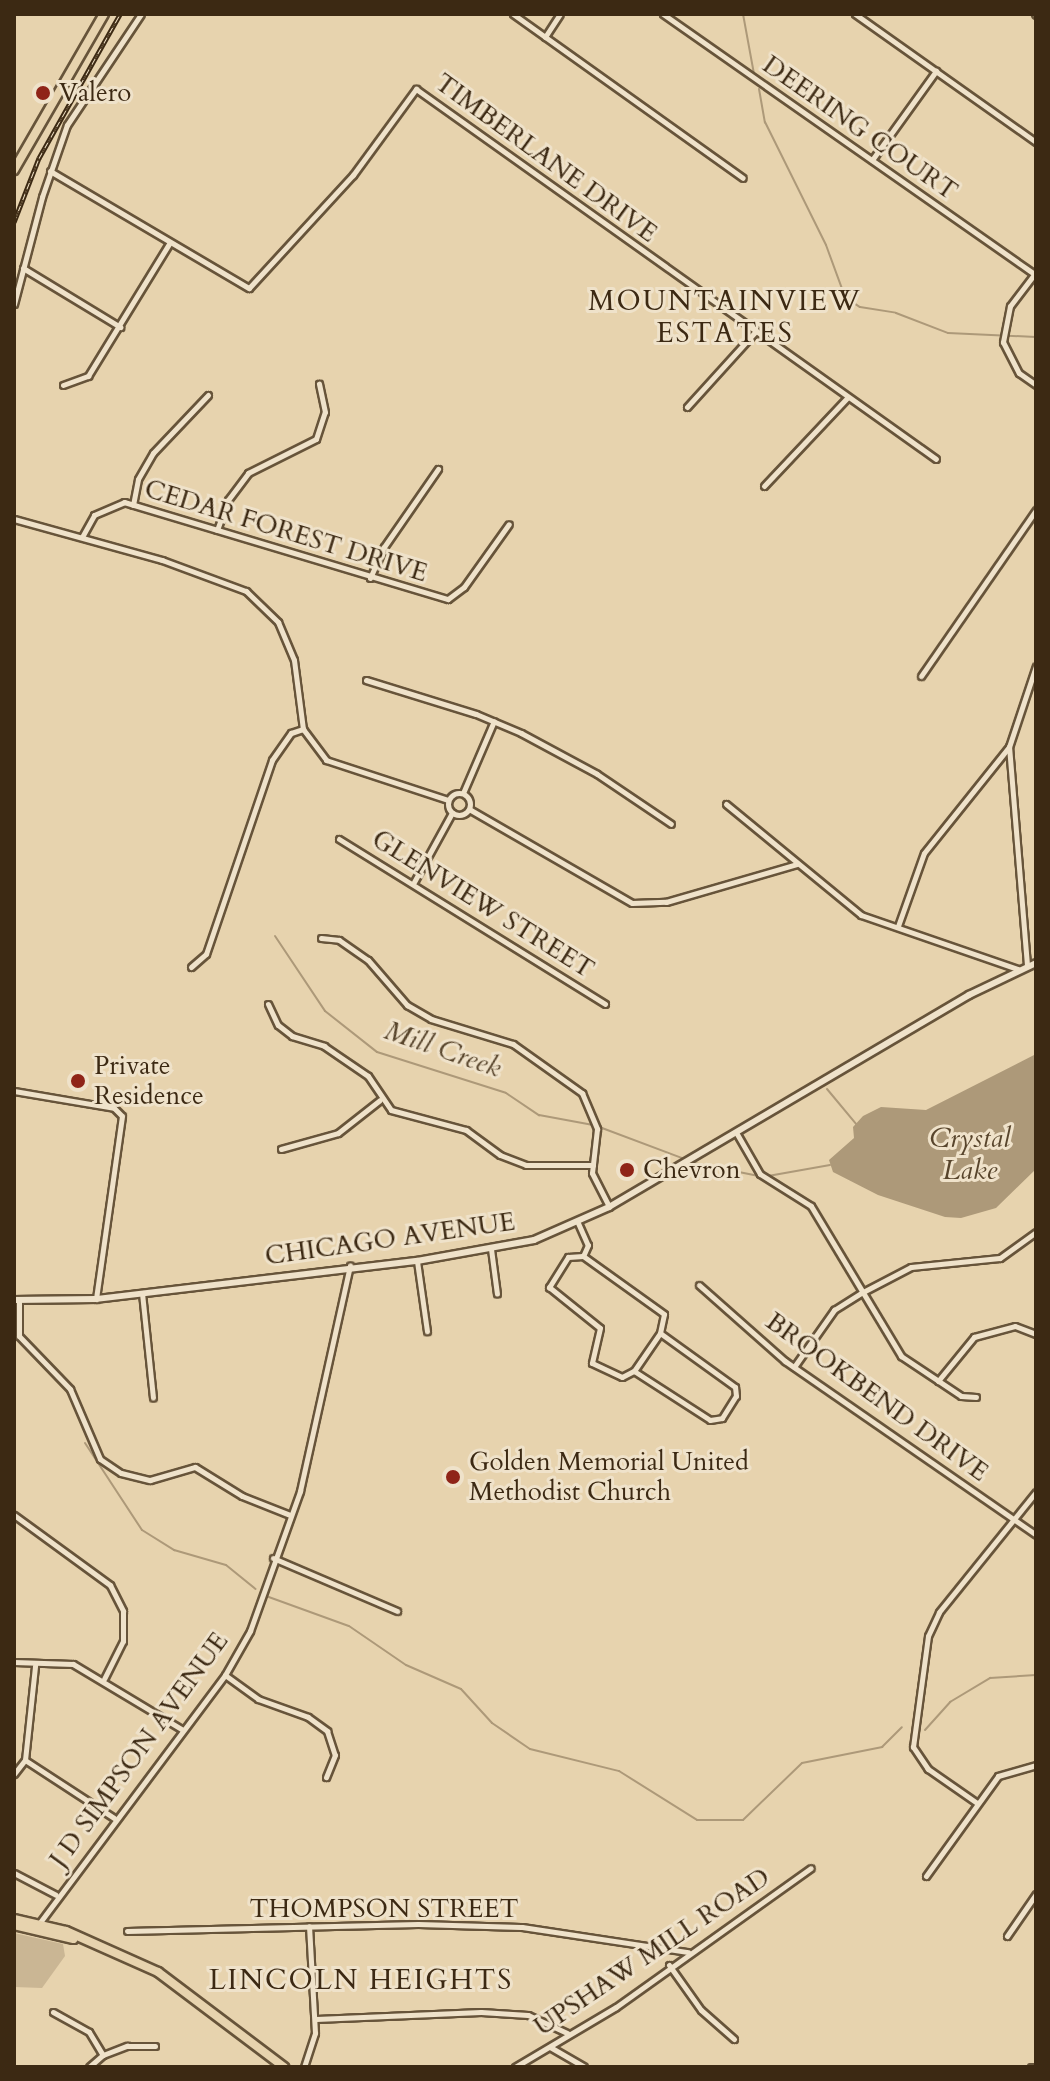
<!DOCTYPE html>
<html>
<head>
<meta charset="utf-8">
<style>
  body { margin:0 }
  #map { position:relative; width:1050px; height:2081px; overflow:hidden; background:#e7d3ae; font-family:Cardo,serif }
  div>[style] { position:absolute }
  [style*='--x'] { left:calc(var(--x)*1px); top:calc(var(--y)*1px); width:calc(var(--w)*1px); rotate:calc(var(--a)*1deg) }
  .green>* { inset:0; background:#cab694 }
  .water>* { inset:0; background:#ad9979 }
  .stream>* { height:2px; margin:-1px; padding:0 1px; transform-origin:1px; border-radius:1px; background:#ad9979 }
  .roads { filter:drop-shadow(2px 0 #67543a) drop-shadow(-2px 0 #67543a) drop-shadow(0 2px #67543a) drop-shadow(0 -2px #67543a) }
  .minor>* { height:5px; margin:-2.5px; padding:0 2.5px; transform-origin:2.5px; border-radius:2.5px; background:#efe2ca }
  .minor>.ring { margin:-2.5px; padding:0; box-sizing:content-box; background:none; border:5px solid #efe2ca; border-radius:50% }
  .tertiary>* { height:6px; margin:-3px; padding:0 3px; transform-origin:3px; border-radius:3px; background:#efe2ca }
  .primary>* { height:8px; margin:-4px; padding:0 4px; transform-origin:4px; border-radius:4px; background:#e7d3ae }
  .rail>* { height:5px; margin-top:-2.5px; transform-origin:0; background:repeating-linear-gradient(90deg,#efe2ca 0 6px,#3c2913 0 12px); box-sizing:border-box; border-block:2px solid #3c2913 }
  .dots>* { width:22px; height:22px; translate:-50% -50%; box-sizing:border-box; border:4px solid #efe2ca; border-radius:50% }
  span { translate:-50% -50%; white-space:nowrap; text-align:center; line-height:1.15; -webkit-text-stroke:6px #efe2ca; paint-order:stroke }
  .poi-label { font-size:26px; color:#3c2913 }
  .left { translate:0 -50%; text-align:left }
  .street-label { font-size:26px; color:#3c2913 }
  .neighbourhood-label { font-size:28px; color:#3c2913; letter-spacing:2px }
  .water-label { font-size:28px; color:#58452c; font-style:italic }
  .frame { position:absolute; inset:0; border:16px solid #3c2913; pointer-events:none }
</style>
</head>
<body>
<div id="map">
  <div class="green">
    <div style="clip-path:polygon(14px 1933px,63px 1944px,65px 1956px,42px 1988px,14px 1987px)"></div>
  </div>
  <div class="water">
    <div style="clip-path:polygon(1036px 1054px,1036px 1169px,996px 1208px,961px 1218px,945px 1217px,878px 1195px,833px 1172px,829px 1160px,854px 1138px,853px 1127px,863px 1116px,881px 1107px,926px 1110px)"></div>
  </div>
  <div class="stream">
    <div style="--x:743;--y:14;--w:61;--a:79.6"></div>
    <div style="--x:759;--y:89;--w:34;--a:80"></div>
    <div style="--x:765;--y:122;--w:137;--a:63.6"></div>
    <div style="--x:826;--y:245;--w:55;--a:69.9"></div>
    <div style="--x:845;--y:297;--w:18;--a:34"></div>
    <div style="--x:860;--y:307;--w:36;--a:9"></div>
    <div style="--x:896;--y:313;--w:56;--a:21"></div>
    <div style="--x:948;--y:333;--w:88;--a:2.6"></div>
    <div style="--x:275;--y:936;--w:90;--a:56.3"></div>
    <div style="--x:325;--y:1011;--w:66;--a:38.3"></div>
    <div style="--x:377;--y:1052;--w:135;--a:17.6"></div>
    <div style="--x:506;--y:1093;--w:40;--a:34"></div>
    <div style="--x:539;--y:1115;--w:55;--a:10.5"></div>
    <div style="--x:827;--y:1089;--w:47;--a:50.2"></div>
    <div style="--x:602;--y:1128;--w:85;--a:20.6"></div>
    <div style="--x:694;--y:1163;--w:66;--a:11.3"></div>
    <div style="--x:768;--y:1176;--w:63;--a:-10.1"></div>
    <div style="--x:85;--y:1443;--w:104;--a:56.8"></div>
    <div style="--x:142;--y:1530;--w:38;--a:32"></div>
    <div style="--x:174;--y:1550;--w:54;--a:16.1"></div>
    <div style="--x:226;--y:1565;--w:38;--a:39"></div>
    <div style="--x:266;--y:1596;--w:88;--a:19.9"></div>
    <div style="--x:349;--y:1626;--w:69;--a:34.4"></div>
    <div style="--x:406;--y:1665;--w:60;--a:23.6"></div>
    <div style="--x:461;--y:1689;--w:46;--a:47.6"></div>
    <div style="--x:492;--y:1723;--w:46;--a:34.4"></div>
    <div style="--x:530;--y:1749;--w:92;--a:13.9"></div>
    <div style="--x:619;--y:1771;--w:92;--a:32.1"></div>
    <div style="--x:697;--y:1820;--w:46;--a:0"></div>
    <div style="--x:743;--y:1820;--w:82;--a:-44"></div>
    <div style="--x:802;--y:1763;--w:82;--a:-11.3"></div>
    <div style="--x:882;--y:1747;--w:28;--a:-45"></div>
    <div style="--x:925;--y:1730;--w:38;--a:-48"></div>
    <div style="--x:950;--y:1702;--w:47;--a:-31"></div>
    <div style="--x:990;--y:1678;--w:46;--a:-3.7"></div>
  </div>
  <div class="roads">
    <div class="minor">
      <div style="--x:513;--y:14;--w:282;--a:35.5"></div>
      <div style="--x:663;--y:14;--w:454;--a:35"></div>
      <div style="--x:855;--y:14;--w:222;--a:35.3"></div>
      <div style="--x:1035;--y:14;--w:1;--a:45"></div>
      <div style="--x:545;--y:37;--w:27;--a:-57"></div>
      <div style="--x:872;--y:160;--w:110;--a:-54.3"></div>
      <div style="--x:50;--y:171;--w:231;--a:30.5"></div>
      <div style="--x:249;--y:288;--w:154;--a:-47.4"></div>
      <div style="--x:353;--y:175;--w:107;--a:-53.8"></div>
      <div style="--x:416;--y:89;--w:638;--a:35.43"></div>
      <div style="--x:23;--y:268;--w:114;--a:31.3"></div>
      <div style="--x:1036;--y:272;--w:43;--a:127.4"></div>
      <div style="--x:1010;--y:306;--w:37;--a:101"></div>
      <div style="--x:1003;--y:342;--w:35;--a:63"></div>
      <div style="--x:1019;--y:373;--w:21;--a:35"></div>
      <div style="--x:14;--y:304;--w:111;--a:-75.3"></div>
      <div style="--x:42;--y:197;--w:76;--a:-70.9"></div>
      <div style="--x:67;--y:125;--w:133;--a:-56.3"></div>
      <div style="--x:63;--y:385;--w:27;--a:-20"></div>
      <div style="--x:88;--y:376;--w:155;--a:-58.5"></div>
      <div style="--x:687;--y:407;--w:103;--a:-47.8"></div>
      <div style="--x:764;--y:486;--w:121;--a:-46.7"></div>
      <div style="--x:133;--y:505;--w:26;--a:-79"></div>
      <div style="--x:138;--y:479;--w:30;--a:-60"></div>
      <div style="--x:153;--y:453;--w:80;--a:-46.5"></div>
      <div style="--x:14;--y:519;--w:154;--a:15.5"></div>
      <div style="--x:162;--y:560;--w:90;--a:20.3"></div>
      <div style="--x:246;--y:591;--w:45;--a:44.1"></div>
      <div style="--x:278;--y:622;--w:41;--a:67.2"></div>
      <div style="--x:294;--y:660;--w:70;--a:82.6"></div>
      <div style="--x:303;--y:729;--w:39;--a:53"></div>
      <div style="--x:326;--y:760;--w:128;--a:18.2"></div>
      <div style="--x:217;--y:530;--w:32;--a:-70"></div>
      <div style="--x:228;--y:500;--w:34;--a:-53"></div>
      <div style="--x:248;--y:473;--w:76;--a:-26.6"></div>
      <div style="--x:316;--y:439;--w:28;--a:-72"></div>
      <div style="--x:325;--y:412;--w:29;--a:-102"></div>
      <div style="--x:82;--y:537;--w:25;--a:-61"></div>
      <div style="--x:94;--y:515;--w:33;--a:-23"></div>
      <div style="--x:124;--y:502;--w:338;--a:16.7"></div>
      <div style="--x:448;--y:599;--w:20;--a:-37"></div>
      <div style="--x:464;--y:587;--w:77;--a:-54.5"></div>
      <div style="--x:370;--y:578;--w:34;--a:-66"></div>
      <div style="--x:384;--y:547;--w:95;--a:-55.3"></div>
      <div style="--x:921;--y:676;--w:202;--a:-55.3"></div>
      <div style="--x:366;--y:680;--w:115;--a:17.2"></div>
      <div style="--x:476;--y:714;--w:49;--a:22.9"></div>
      <div style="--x:521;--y:733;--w:86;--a:28.3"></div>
      <div style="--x:597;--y:774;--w:89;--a:34"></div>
      <div class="ring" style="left:448px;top:793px;width:17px;height:17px"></div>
      <div style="--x:463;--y:793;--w:78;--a:-66.7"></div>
      <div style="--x:726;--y:804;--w:175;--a:39.4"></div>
      <div style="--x:861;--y:915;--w:166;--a:19"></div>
      <div style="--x:469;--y:809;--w:188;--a:30"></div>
      <div style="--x:632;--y:903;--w:34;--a:-2"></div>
      <div style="--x:666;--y:902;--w:136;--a:-16.2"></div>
      <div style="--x:339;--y:839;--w:313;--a:31.8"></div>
      <div style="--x:414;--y:882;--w:79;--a:-61.2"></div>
      <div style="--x:898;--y:926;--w:77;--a:-70.4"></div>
      <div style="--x:924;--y:853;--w:136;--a:-51.3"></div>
      <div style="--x:321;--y:938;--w:18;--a:6"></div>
      <div style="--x:339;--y:940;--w:35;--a:35"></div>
      <div style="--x:368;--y:960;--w:60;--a:49.1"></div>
      <div style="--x:407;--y:1005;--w:28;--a:30"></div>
      <div style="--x:431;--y:1019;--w:86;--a:17"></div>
      <div style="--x:513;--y:1044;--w:85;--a:35.4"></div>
      <div style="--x:582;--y:1093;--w:39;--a:67"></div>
      <div style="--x:597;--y:1129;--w:44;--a:96.5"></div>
      <div style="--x:592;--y:1173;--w:38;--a:63"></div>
      <div style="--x:1027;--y:965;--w:219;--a:-94.7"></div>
      <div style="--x:1009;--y:747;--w:85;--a:-71.6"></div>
      <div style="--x:191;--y:967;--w:20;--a:-41"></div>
      <div style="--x:206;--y:954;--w:205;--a:-71.2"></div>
      <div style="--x:272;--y:760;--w:33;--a:-55"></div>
      <div style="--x:291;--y:733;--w:13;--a:-18"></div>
      <div style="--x:268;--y:1004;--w:23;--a:65"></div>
      <div style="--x:278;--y:1025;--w:18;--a:38"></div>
      <div style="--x:292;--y:1036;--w:34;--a:17"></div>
      <div style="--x:324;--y:1046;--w:53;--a:34.3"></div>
      <div style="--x:368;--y:1076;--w:41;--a:55.9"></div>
      <div style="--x:391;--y:1110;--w:78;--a:14.9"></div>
      <div style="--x:466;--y:1130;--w:42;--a:36.3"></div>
      <div style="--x:500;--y:1155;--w:28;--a:21"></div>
      <div style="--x:526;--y:1165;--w:67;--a:0"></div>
      <div style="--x:14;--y:1091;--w:101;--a:9.6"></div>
      <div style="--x:114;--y:1108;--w:11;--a:45"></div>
      <div style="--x:122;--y:1116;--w:185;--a:98.1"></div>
      <div style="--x:737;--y:1134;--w:46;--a:60.1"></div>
      <div style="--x:760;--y:1174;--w:60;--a:32.1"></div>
      <div style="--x:811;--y:1206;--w:175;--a:59"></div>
      <div style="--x:901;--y:1356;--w:72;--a:33.7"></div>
      <div style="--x:961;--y:1396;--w:15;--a:4"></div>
      <div style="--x:281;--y:1149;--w:59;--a:-15.7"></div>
      <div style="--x:338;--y:1133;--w:53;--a:-38.2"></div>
      <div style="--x:578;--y:1223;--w:24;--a:66"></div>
      <div style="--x:588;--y:1245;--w:12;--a:114"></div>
      <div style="--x:583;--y:1256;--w:15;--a:176"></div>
      <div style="--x:568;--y:1257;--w:36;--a:122"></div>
      <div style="--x:549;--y:1287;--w:65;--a:38.8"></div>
      <div style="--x:600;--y:1328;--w:36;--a:103"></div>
      <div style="--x:592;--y:1363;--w:33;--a:25"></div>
      <div style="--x:622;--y:1377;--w:13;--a:-27"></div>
      <div style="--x:634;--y:1371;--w:46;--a:-55.6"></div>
      <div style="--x:660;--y:1333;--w:19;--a:-78"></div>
      <div style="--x:664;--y:1314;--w:100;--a:-144.4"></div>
      <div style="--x:491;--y:1249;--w:45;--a:82.4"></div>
      <div style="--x:417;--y:1261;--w:71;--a:81.9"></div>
      <div style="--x:699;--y:1285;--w:115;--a:41.5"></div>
      <div style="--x:785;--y:1361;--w:305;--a:34.7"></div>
      <div style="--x:142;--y:1293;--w:105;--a:84"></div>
      <div style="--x:19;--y:1301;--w:35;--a:90"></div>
      <div style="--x:19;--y:1336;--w:74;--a:46.1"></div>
      <div style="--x:70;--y:1389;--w:76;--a:66.8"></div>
      <div style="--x:100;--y:1459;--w:25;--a:34"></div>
      <div style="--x:121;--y:1473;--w:30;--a:14"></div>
      <div style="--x:150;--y:1480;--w:47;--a:-16.1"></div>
      <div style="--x:195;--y:1467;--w:55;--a:31.7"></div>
      <div style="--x:242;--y:1496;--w:52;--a:21.6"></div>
      <div style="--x:794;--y:1367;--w:70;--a:-54.9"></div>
      <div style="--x:834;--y:1310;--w:34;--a:-32"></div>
      <div style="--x:863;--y:1292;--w:54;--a:-27.5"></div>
      <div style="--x:911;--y:1267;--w:89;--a:-5.8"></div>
      <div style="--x:1000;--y:1258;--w:44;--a:-35.8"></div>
      <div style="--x:634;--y:1371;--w:90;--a:32.8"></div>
      <div style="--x:710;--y:1420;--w:12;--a:-9"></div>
      <div style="--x:722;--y:1418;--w:26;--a:-58"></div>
      <div style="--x:736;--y:1396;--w:9;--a:-96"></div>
      <div style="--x:735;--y:1387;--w:92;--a:-144.2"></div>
      <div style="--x:938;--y:1381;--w:57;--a:-50.7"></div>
      <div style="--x:974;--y:1337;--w:42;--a:-15"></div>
      <div style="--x:1015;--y:1326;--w:22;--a:21"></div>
      <div style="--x:14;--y:1515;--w:119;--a:36.1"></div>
      <div style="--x:110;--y:1585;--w:29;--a:63"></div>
      <div style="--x:123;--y:1611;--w:30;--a:90"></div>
      <div style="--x:123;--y:1641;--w:42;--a:116.6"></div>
      <div style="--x:273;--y:1558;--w:135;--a:23.1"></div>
      <div style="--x:14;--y:1662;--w:59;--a:1.9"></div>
      <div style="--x:73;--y:1664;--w:128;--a:31"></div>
      <div style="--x:225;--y:1675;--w:41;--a:36"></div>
      <div style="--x:258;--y:1699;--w:53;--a:19.8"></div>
      <div style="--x:308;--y:1717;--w:24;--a:36"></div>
      <div style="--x:327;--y:1731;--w:25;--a:72"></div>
      <div style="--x:335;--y:1755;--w:24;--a:112"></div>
      <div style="--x:25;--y:1760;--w:106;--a:33.1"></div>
      <div style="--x:14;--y:1774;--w:18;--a:-52"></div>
      <div style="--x:25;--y:1760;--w:95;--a:-83.9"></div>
      <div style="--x:977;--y:1803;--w:60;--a:-145.2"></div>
      <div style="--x:928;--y:1769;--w:27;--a:-124"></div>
      <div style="--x:913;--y:1747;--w:112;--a:-82.3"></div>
      <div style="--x:928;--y:1636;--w:26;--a:-65"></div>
      <div style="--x:939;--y:1612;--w:154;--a:-51.1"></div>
      <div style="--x:14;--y:1873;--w:47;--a:27.6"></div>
      <div style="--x:926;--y:1876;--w:123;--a:-54.2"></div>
      <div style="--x:998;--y:1776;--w:40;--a:-16"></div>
      <div style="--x:38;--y:1925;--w:312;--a:-53.2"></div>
      <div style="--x:225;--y:1675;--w:51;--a:-60.4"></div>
      <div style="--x:250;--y:1631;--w:149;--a:-70.3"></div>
      <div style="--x:300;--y:1491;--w:231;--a:-77.5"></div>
      <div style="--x:127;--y:1931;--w:291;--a:-1.4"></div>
      <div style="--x:418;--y:1924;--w:104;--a:1.7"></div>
      <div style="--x:522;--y:1927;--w:168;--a:8.6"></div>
      <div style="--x:1007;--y:1936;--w:51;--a:-55.4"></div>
      <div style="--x:669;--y:1965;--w:55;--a:54.6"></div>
      <div style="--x:701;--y:2010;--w:44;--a:41.3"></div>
      <div style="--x:53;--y:2012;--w:41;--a:29.1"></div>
      <div style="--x:89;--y:2032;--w:27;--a:59"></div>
      <div style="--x:316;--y:2019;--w:165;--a:-2.4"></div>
      <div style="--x:481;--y:2012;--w:47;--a:3.7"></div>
      <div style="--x:528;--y:2015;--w:43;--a:24.8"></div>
      <div style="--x:550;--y:2047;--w:39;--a:30"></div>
      <div style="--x:89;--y:2067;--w:18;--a:-41"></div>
      <div style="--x:103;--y:2055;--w:26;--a:-21"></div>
      <div style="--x:127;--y:2046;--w:28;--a:0"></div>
      <div style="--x:304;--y:2067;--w:36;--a:-72"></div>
      <div style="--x:315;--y:2033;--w:107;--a:-93.2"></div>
      <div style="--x:515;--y:2067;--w:117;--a:-30.7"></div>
      <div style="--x:616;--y:2007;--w:239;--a:-35.5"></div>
      <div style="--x:1031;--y:2067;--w:5;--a:0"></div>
    </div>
    <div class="tertiary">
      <div style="--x:14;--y:1300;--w:82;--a:-0.7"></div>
      <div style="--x:96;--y:1299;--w:323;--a:-6.8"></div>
      <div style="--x:417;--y:1261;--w:119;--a:-10.2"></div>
      <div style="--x:534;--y:1240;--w:82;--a:-23.7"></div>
      <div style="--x:609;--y:1207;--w:418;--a:-30.5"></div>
      <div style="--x:969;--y:995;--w:74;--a:-25.5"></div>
    </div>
    <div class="primary">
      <div style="--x:14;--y:170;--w:180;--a:-60"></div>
      <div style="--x:14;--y:1919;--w:53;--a:13"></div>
      <div style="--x:66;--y:1931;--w:101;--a:24"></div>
      <div style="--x:158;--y:1972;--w:158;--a:37"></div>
      <div style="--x:14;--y:1925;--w:61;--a:13.3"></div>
    </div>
  </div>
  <div class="rail">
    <div style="--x:14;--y:222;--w:69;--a:-68.7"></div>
    <div style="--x:39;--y:158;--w:165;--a:-60.6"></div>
  </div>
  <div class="dots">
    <div style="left:43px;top:93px;background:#8f2418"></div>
    <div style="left:78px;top:1081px;background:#8f2418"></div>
    <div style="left:627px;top:1170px;background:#8f2418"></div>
    <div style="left:453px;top:1477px;background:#8f2418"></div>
  </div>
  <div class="poi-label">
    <span class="left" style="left:59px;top:93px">Valero</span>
    <span class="left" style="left:94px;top:1081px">Private<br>Residence</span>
    <span class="left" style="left:643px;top:1170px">Chevron</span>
    <span class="left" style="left:469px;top:1477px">Golden Memorial United<br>Methodist Church</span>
  </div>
  <div class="street-label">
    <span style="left:860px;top:128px;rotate:35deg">DEERING COURT</span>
    <span style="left:546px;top:158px;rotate:36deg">TIMBERLANE DRIVE</span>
    <span style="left:286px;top:531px;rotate:17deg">CEDAR FOREST DRIVE</span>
    <span style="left:483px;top:904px;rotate:32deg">GLENVIEW STREET</span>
    <span style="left:390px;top:1239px;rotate:-8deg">CHICAGO AVENUE</span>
    <span style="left:877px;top:1397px;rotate:36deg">BROOKBEND DRIVE</span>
    <span style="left:139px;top:1750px;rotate:-54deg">J D SIMPSON AVENUE</span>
    <span style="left:384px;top:1909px">THOMPSON STREET</span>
    <span style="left:652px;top:1952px;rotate:-34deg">UPSHAW MILL ROAD</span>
  </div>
  <div class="neighbourhood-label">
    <span style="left:725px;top:317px">MOUNTAINVIEW<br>ESTATES</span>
    <span style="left:361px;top:1980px">LINCOLN HEIGHTS</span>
  </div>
  <div class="water-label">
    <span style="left:443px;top:1049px;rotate:19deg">Mill Creek</span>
    <span style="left:970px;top:1154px">Crystal<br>Lake</span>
  </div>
  <div class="frame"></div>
</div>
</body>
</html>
